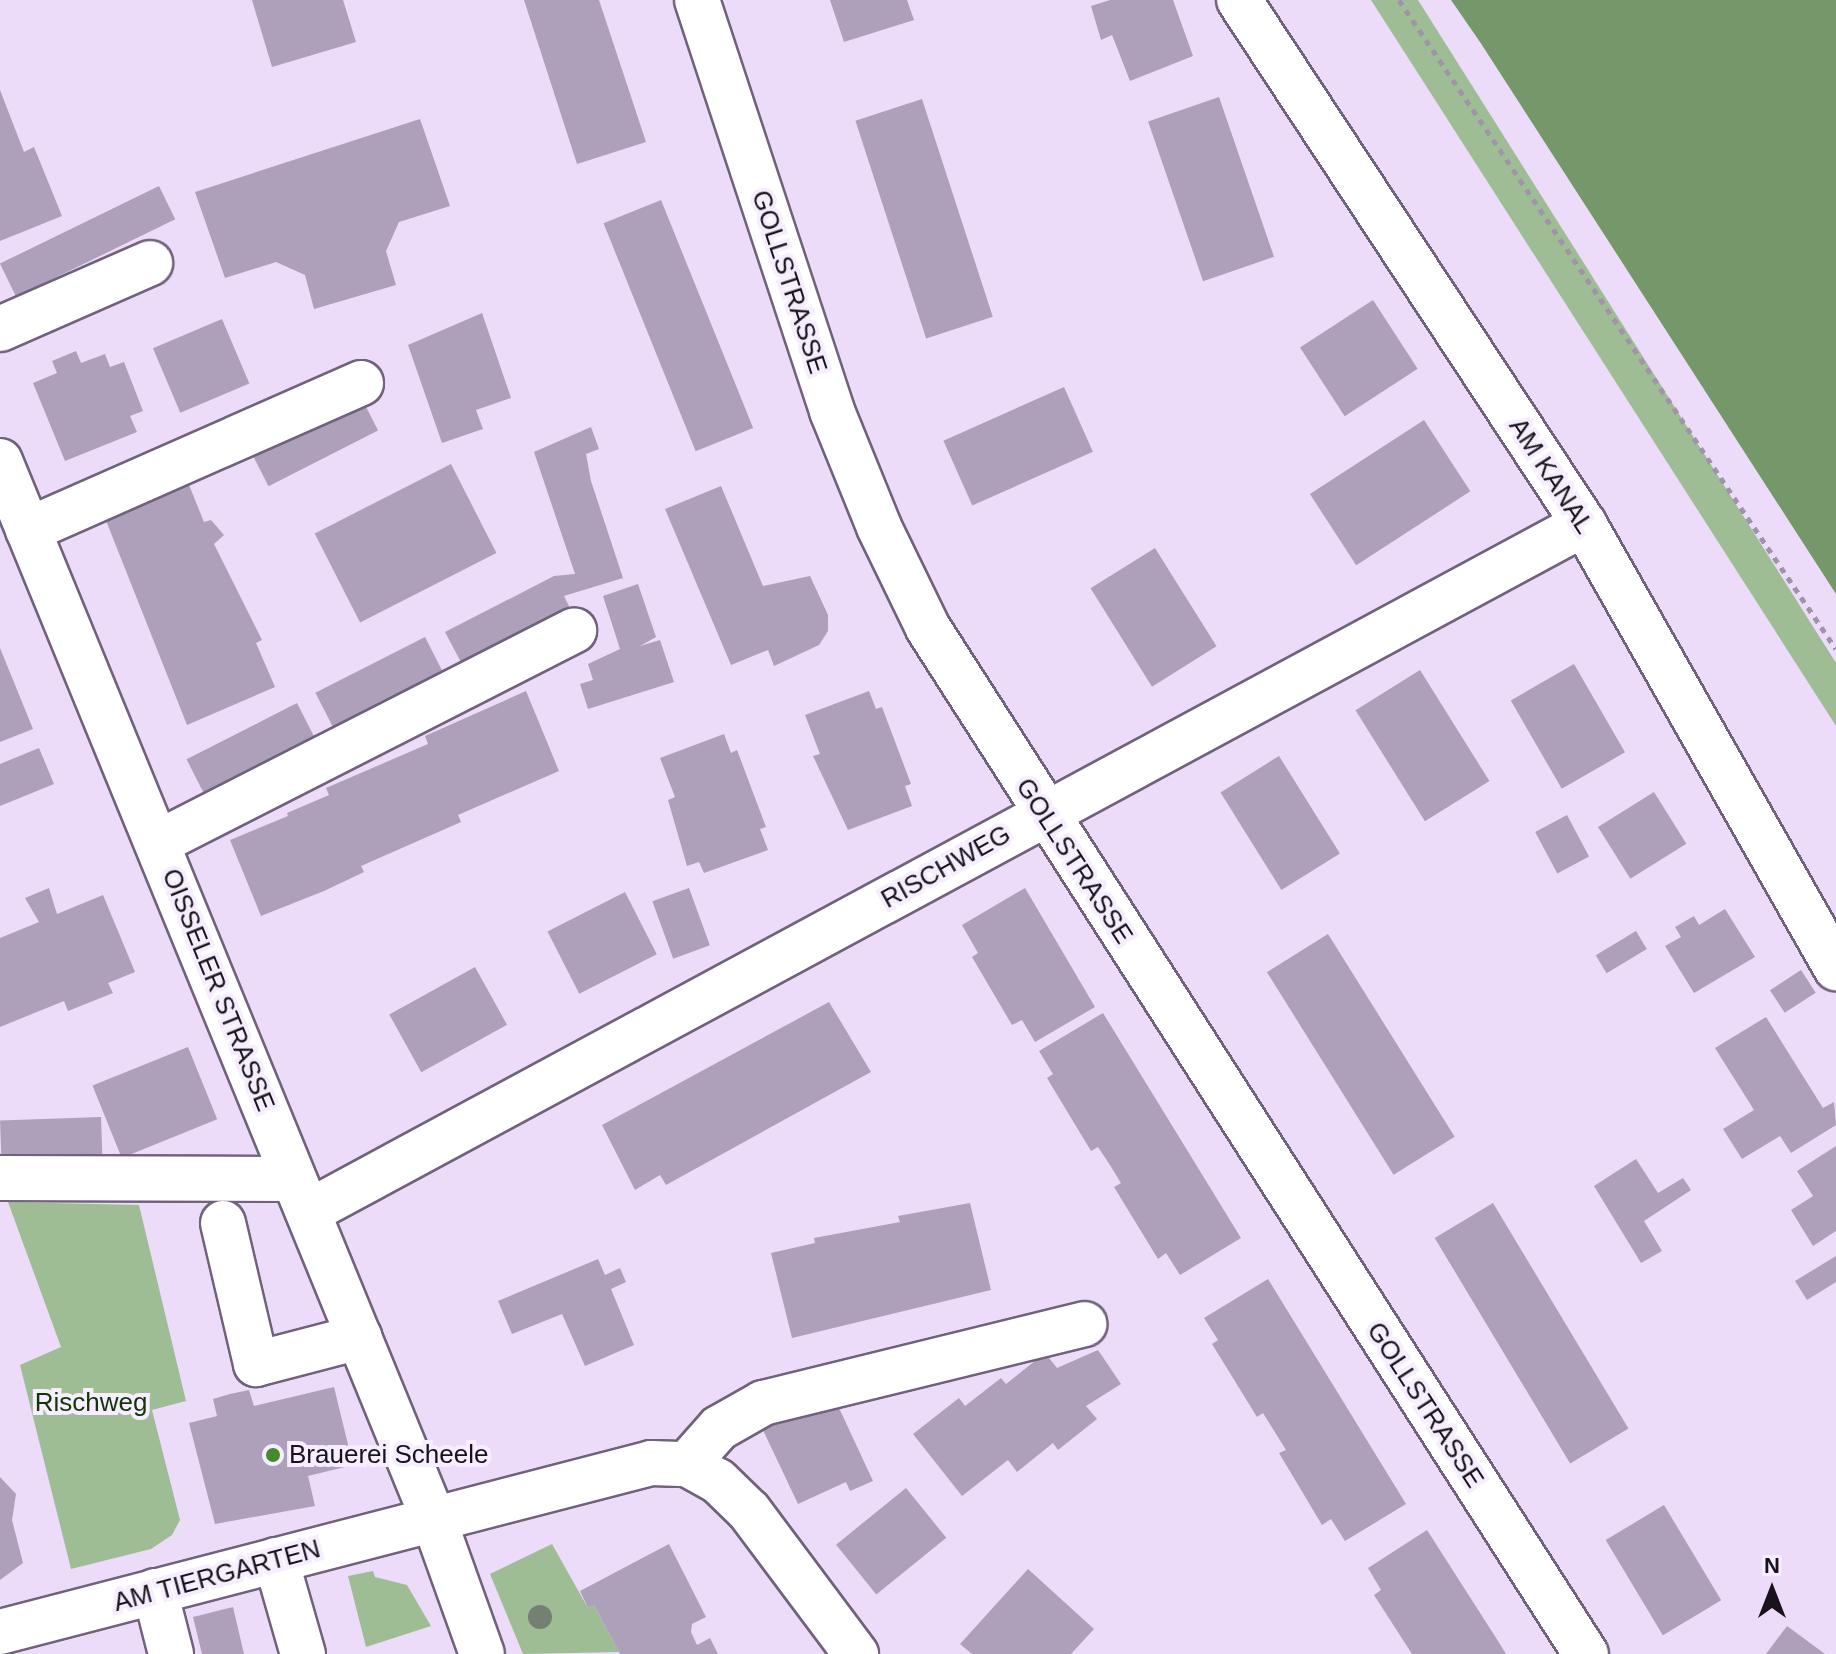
<!DOCTYPE html>
<html>
<head>
<meta charset="utf-8">
<style>
  body { margin:0 }
  #map { position:relative; width:1836px; height:1654px; overflow:hidden; background:#ecdcf9; font-family:Helvetica,sans-serif }
  div>[style] { position:absolute }
  [style*='--x'] { left:calc(var(--x)*1px); top:calc(var(--y)*1px); width:calc(var(--w)*1px); rotate:calc(var(--a)*1deg) }
  .green>* { inset:0; background:#9ebd95 }
  .water>* { inset:0; background:#75986b }
  .building>* { inset:0; background:#ae9fba; transform-origin:0 0 }
  .path>* { height:5px; margin-top:-2.5px; transform-origin:0; background:repeating-linear-gradient(90deg,#a094aa 0 6px,transparent 0 12px) }
  .roads { filter:drop-shadow(2px 0 #70627b) drop-shadow(-2px 0 #70627b) drop-shadow(0 2px #70627b) drop-shadow(0 -2px #70627b) }
  .minor>* { height:44px; margin:-22px; padding:0 22px; transform-origin:22px; border-radius:22px; background:#fff }
  .trees>* { width:24px; height:24px; margin:-12px; border-radius:50%; background:#748072 }
  .dots>* { width:22px; height:22px; translate:-50% -50%; box-sizing:border-box; border:4px solid #f6edfe; border-radius:50% }
  span { translate:-50% -50%; white-space:nowrap; text-align:center; line-height:1.15; -webkit-text-stroke:8px #f6edfe; paint-order:stroke }
  .street-label { font-size:26px; color:#17121c }
  .park-label { font-size:26px; color:#123504 }
  .poi-label { font-size:26px; color:#17121c }
  .left { translate:0 -50%; text-align:left }
  .north { position:absolute; left:1732px; top:1550px; width:80px; height:80px; -webkit-text-stroke:6px #f6edfe; paint-order:stroke; rotate:0deg; font-size:22px; font-weight:700; line-height:32px; text-align:center; color:#17121c }
  .north::after { content:''; display:block; margin:auto; width:28px; height:36px; background:#17121c; clip-path:polygon(50% 0,100% 100%,50% 72%,0 100%) }
</style>
</head>
<body>
<div id="map">
  <div class="green">
    <div style="clip-path:polygon(1371px 0,1418px 0,1836px 663px,1836px 726px)"></div>
    <div style="clip-path:polygon(8px 1202px,139px 1205px,186px 1401px,152px 1410px,180px 1520px,172px 1535px,151px 1549px,71px 1569px,20px 1365px,61px 1347px)"></div>
    <div style="clip-path:polygon(552px 1544px,588px 1608px,594px 1605px,619px 1652px,523px 1654px,490px 1574px)"></div>
    <div style="clip-path:polygon(373px 1571px,375px 1577px,407px 1585px,431px 1626px,366px 1647px,348px 1576px)"></div>
  </div>
  <div class="water">
    <div style="clip-path:polygon(1451px 0,1836px 0,1836px 594px,1480px 42px)"></div>
  </div>
  <div class="building">
    <div style="clip-path:polygon(252px 0,343px 0,356px 42px,272px 67px)"></div>
    <div style="clip-path:polygon(524px 0,599px 0,646px 142px,577px 164px)"></div>
    <div style="clip-path:polygon(830px 0,907px 0,914px 20px,844px 42px)"></div>
    <div style="clip-path:polygon(1110px 0,1173px 0,1193px 56px,1130px 81px,1112px 35px,1101px 40px,1091px 6px)"></div>
    <div style="clip-path:polygon(0 90px,24px 152px,34px 147px,62px 216px,0 241px)"></div>
    <div style="left:1219px;top:97px;width:169px;height:75px;rotate:71deg"></div>
    <div style="left:922px;top:99px;width:229px;height:70px;rotate:72deg"></div>
    <div style="clip-path:polygon(420px 119px,450px 206px,399px 222px,386px 251px,396px 285px,314px 309px,305px 275px,276px 262px,225px 278px,195px 192px)"></div>
    <div style="left:159px;top:186px;width:37px;height:177px;rotate:64deg"></div>
    <div style="left:661px;top:200px;width:246px;height:62px;rotate:68deg"></div>
    <div style="left:1373px;top:300px;width:82px;height:87px;rotate:57deg"></div>
    <div style="clip-path:polygon(482px 313px,511px 398px,476px 410px,483px 429px,442px 443px,408px 345px)"></div>
    <div style="left:222px;top:319px;width:70px;height:75px;rotate:67deg"></div>
    <div style="clip-path:polygon(76px 351px,81px 363px,105px 354px,110px 367px,124px 362px,143px 411px,130px 416px,137px 432px,65px 461px,33px 383px,57px 373px,52px 361px)"></div>
    <div style="left:1064px;top:387px;width:71px;height:132px;rotate:66deg"></div>
    <div style="left:359px;top:393px;width:42px;height:123px;rotate:63deg"></div>
    <div style="left:1424px;top:420px;width:85px;height:136px;rotate:57deg"></div>
    <div style="clip-path:polygon(591px 427px,599px 449px,586px 454px,591px 481px,623px 578px,564px 596px,571px 610px,463px 666px,445px 632px,554px 576px,575px 574px,534px 452px)"></div>
    <div style="left:451px;top:464px;width:100px;height:153px;rotate:63deg"></div>
    <div style="clip-path:polygon(187px 480px,204px 522px,211px 520px,224px 535px,214px 544px,262px 640px,256px 643px,275px 687px,187px 725px,103px 513px)"></div>
    <div style="clip-path:polygon(721px 486px,763px 586px,810px 576px,828px 615px,828px 631px,819px 645px,774px 666px,768px 650px,731px 665px,665px 509px)"></div>
    <div style="left:1155px;top:548px;width:116px;height:76px;rotate:58deg"></div>
    <div style="clip-path:polygon(638px 584px,656px 637px,640px 646px,660px 640px,674px 682px,588px 709px,580px 684px,593px 680px,588px 664px,620px 649px,603px 596px)"></div>
    <div style="left:425px;top:637px;width:39px;height:123px;rotate:63deg"></div>
    <div style="clip-path:polygon(0 648px,33px 729px,0 742px)"></div>
    <div style="left:1574px;top:664px;width:102px;height:73px;rotate:60deg"></div>
    <div style="left:1420px;top:670px;width:131px;height:76px;rotate:58deg"></div>
    <div style="clip-path:polygon(526px 691px,559px 771px,458px 815px,461px 822px,361px 866px,364px 872px,324px 891px,261px 916px,230px 840px,288px 816px,287px 813px,329px 795px,326px 788px,428px 744px,425px 736px)"></div>
    <div style="clip-path:polygon(869px 691px,876px 709px,882px 707px,911px 784px,905px 786px,912px 806px,848px 830px,813px 756px,820px 754px,805px 715px)"></div>
    <div style="left:297px;top:703px;width:37px;height:124px;rotate:63deg"></div>
    <div style="clip-path:polygon(724px 734px,731px 753px,737px 750px,766px 827px,760px 829px,768px 850px,704px 873px,699px 862px,687px 866px,668px 800px,675px 797px,660px 758px)"></div>
    <div style="clip-path:polygon(39px 748px,54px 784px,0 806px,0 764px)"></div>
    <div style="left:1279px;top:756px;width:115px;height:69px;rotate:58deg"></div>
    <div style="left:1654px;top:792px;width:61px;height:66px;rotate:58deg"></div>
    <div style="left:1567px;top:815px;width:47px;height:36px;rotate:62deg"></div>
    <div style="clip-path:polygon(49px 888px,57px 914px,103px 895px,135px 972px,108px 983px,113px 993px,68px 1011px,64px 1001px,0 1027px,0 938px,39px 922px,25px 898px)"></div>
    <div style="left:689px;top:888px;width:61px;height:39px;rotate:70deg"></div>
    <div style="clip-path:polygon(1025px 888px,1095px 1007px,1035px 1042px,1022px 1020px,1012px 1025px,972px 957px,978px 953px,962px 925px)"></div>
    <div style="left:625px;top:892px;width:70px;height:87px;rotate:63deg"></div>
    <div style="clip-path:polygon(1725px 909px,1755px 957px,1694px 993px,1665px 946px,1681px 937px,1675px 927px,1694px 916px,1699px 925px)"></div>
    <div style="left:1636px;top:931px;width:21px;height:47px;rotate:59deg"></div>
    <div style="left:1328px;top:934px;width:239px;height:72px;rotate:58deg"></div>
    <div style="left:475px;top:967px;width:66px;height:98px;rotate:61deg"></div>
    <div style="left:1801px;top:970px;width:27px;height:37px;rotate:57deg"></div>
    <div style="clip-path:polygon(829px 1002px,871px 1072px,666px 1185px,660px 1175px,635px 1190px,602px 1125px)"></div>
    <div style="clip-path:polygon(1103px 1013px,1241px 1238px,1180px 1275px,1166px 1253px,1158px 1259px,1114px 1187px,1121px 1183px,1108px 1162px,1098px 1147px,1091px 1151px,1047px 1078px,1053px 1074px,1039px 1051px)"></div>
    <div style="clip-path:polygon(1766px 1017px,1823px 1108px,1834px 1102px,1836px 1125px,1791px 1153px,1780px 1136px,1742px 1159px,1723px 1129px,1754px 1110px,1715px 1048px)"></div>
    <div style="left:188px;top:1047px;width:78px;height:103px;rotate:68deg"></div>
    <div style="left:101px;top:1117px;width:38px;height:101px;rotate:88deg"></div>
    <div style="clip-path:polygon(1836px 1146px,1836px 1231px,1813px 1246px,1791px 1210px,1813px 1196px,1797px 1171px)"></div>
    <div style="clip-path:polygon(1636px 1159px,1658px 1193px,1683px 1178px,1691px 1190px,1644px 1221px,1662px 1251px,1641px 1263px,1594px 1186px)"></div>
    <div style="clip-path:polygon(970px 1203px,991px 1290px,792px 1338px,771px 1253px,815px 1243px,814px 1238px,900px 1222px,898px 1216px)"></div>
    <div style="left:1493px;top:1203px;width:263px;height:68px;rotate:59deg"></div>
    <div style="clip-path:polygon(1836px 1256px,1836px 1282px,1807px 1300px,1795px 1281px)"></div>
    <div style="clip-path:polygon(598px 1259px,605px 1275px,620px 1268px,626px 1282px,611px 1289px,634px 1345px,585px 1366px,562px 1314px,512px 1334px,498px 1301px)"></div>
    <div style="clip-path:polygon(1268px 1279px,1406px 1504px,1345px 1541px,1331px 1519px,1322px 1525px,1279px 1453px,1286px 1450px,1263px 1413px,1257px 1417px,1212px 1344px,1218px 1340px,1204px 1318px)"></div>
    <div style="clip-path:polygon(1098px 1350px,1121px 1384px,1086px 1406px,1097px 1419px,1058px 1450px,1053px 1443px,1017px 1472px,1008px 1460px,962px 1496px,913px 1434px,959px 1398px,965px 1406px,1001px 1378px,1006px 1384px,1045px 1353px,1057px 1368px)"></div>
    <div style="clip-path:polygon(334px 1387px,353px 1465px,308px 1476px,315px 1506px,215px 1524px,189px 1423px,217px 1416px,213px 1399px,230px 1394px,249px 1390px,254px 1406px)"></div>
    <div style="clip-path:polygon(833px 1395px,873px 1481px,850px 1491px,846px 1482px,798px 1504px,762px 1428px)"></div>
    <div style="clip-path:polygon(0 1477px,16px 1494px,12px 1520px,23px 1563px,0 1580px)"></div>
    <div style="left:906px;top:1488px;width:64px;height:90px;rotate:51deg"></div>
    <div style="left:1664px;top:1505px;width:111px;height:68px;rotate:59deg"></div>
    <div style="clip-path:polygon(1427px 1530px,1498px 1641px,1506px 1654px,1412px 1654px,1374px 1595px,1381px 1590px,1368px 1568px)"></div>
    <div style="clip-path:polygon(669px 1544px,706px 1617px,692px 1624px,691px 1632px,697px 1645px,710px 1638px,718px 1654px,620px 1654px,594px 1605px,588px 1608px,580px 1591px)"></div>
    <div style="clip-path:polygon(1028px 1569px,1094px 1629px,1071px 1654px,972px 1654px,960px 1644px)"></div>
    <div style="clip-path:polygon(233px 1607px,244px 1654px,202px 1654px,193px 1617px)"></div>
    <div style="clip-path:polygon(1787px 1626px,1825px 1654px,1766px 1654px)"></div>
  </div>
  <div class="path">
    <div style="--x:1399;--y:0;--w:782;--a:56.05"></div>
  </div>
  <div class="roads">
    <div class="minor">
      <div style="--x:697;--y:0;--w:433;--a:71.8"></div>
      <div style="--x:832;--y:411;--w:125;--a:67.9"></div>
      <div style="--x:879;--y:527;--w:112;--a:64.1"></div>
      <div style="--x:928;--y:628;--w:1219;--a:57.33"></div>
      <div style="--x:1239;--y:0;--w:627;--a:56.64"></div>
      <div style="--x:1584;--y:524;--w:511;--a:60.42"></div>
      <div style="--x:0;--y:329;--w:164;--a:-23.7"></div>
      <div style="--x:0;--y:461;--w:1144;--a:67.72"></div>
      <div style="--x:434;--y:1520;--w:142;--a:70.3"></div>
      <div style="--x:28;--y:530;--w:364;--a:-23.8"></div>
      <div style="--x:159;--y:842;--w:466;--a:-27"></div>
      <div style="--x:0;--y:1178;--w:293;--a:0.2"></div>
      <div style="--x:308;--y:1212;--w:1450;--a:-28.33"></div>
      <div style="--x:223;--y:1223;--w:145;--a:76.8"></div>
      <div style="--x:256;--y:1364;--w:107;--a:-14.6"></div>
      <div style="--x:687;--y:1464;--w:48;--a:-48.4"></div>
      <div style="--x:719;--y:1428;--w:51;--a:-29.6"></div>
      <div style="--x:763;--y:1403;--w:331;--a:-13.8"></div>
      <div style="--x:276;--y:1560;--w:98;--a:74"></div>
      <div style="--x:155;--y:1591;--w:65;--a:75.7"></div>
      <div style="--x:0;--y:1632;--w:673;--a:-14.55"></div>
      <div style="--x:651;--y:1463;--w:36;--a:2"></div>
      <div style="--x:687;--y:1464;--w:35;--a:29"></div>
      <div style="--x:718;--y:1481;--w:43;--a:44.1"></div>
      <div style="--x:749;--y:1511;--w:179;--a:53.2"></div>
    </div>
  </div>
  <div class="trees">
    <div style="left:540px;top:1617px"></div>
  </div>
  <div class="dots">
    <div style="left:273px;top:1455px;background:#468a2e"></div>
  </div>
  <div class="street-label">
    <span style="left:789px;top:282px;rotate:72deg">GOLLSTRASSE</span>
    <span style="left:1551px;top:476px;rotate:57deg">AM KANAL</span>
    <span style="left:1074px;top:861px;rotate:57deg">GOLLSTRASSE</span>
    <span style="left:946px;top:867px;rotate:-29deg">RISCHWEG</span>
    <span style="left:218px;top:990px;rotate:68deg">OISSELER STRASSE</span>
    <span style="left:1425px;top:1405px;rotate:57deg">GOLLSTRASSE</span>
    <span style="left:217px;top:1576px;rotate:-15deg">AM TIERGARTEN</span>
  </div>
  <div class="park-label">
    <span style="left:91px;top:1403px">Rischweg</span>
  </div>
  <div class="poi-label">
    <span class="left" style="left:289px;top:1455px">Brauerei Scheele</span>
  </div>
  <div class="north">N</div>
</div>
</body>
</html>
